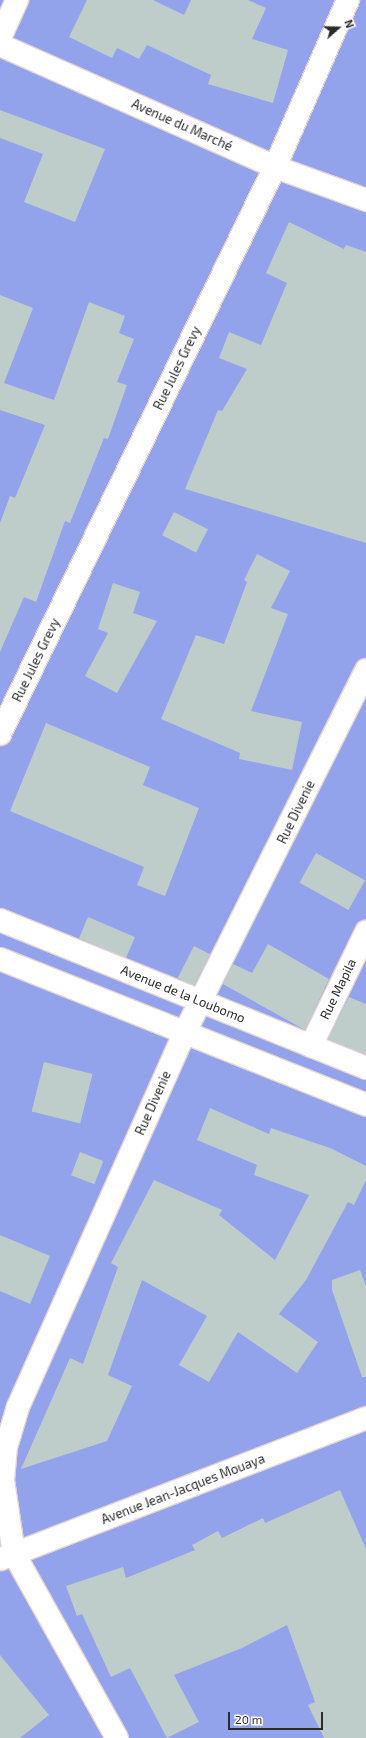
<!DOCTYPE html>
<html>
<head>
<meta charset="utf-8">
<style>
  body { margin:0 }
  #map { position:relative; width:366px; height:1738px; overflow:hidden; background:#dcefea; font-family:"Exo 2",sans-serif }
  div>[style] { position:absolute }
  [style*='--x'] { left:calc(var(--x)*1px); top:calc(var(--y)*1px); width:calc(var(--w)*1px); rotate:calc(var(--a)*1deg) }
  .green>* { inset:0; background:#92a2eb; transform-origin:0 0 }
  .building>* { inset:0; background:#bfcdca; transform-origin:0 0 }
  .roads { filter:drop-shadow(1px 0 #e6d1d1) drop-shadow(-1px 0 #e6d1d1) drop-shadow(0 1px #e6d1d1) drop-shadow(0 -1px #e6d1d1) }
  .street>* { height:22px; margin:-11px; padding:0 11px; transform-origin:11px; border-radius:11px; background:#fff }
  .secondary>* { height:22px; margin:-11px; padding:0 11px; transform-origin:11px; border-radius:11px; background:#fff }
  span { translate:-50% -50%; white-space:nowrap; text-align:center; line-height:1.15; -webkit-text-stroke:4px #fff; paint-order:stroke }
  .street-label { font-size:13px; color:#2b2b2b }
  .north { position:absolute; left:318px; top:8px; width:40px; height:40px; -webkit-text-stroke:3px #fff; paint-order:stroke; rotate:70deg; font-size:11px; font-weight:700; line-height:16px; text-align:center; color:#2b2b2b }
  .north::after { content:''; display:block; margin:auto; width:14px; height:18px; background:#2b2b2b; clip-path:polygon(50% 0,100% 100%,50% 72%,0 100%) }
  .scale { position:absolute; left:228px; top:1712px; width:95px; height:18px; box-sizing:border-box; border:2px solid #2b2b2b; border-top:0; padding-left:5px; font-size:12px; line-height:14px; white-space:nowrap; color:#2b2b2b; -webkit-text-stroke:3px #fff; paint-order:stroke }
</style>
</head>
<body>
<div id="map">
  <div class="green">
    <div style="left:0;top:0;width:366px;height:1738px"></div>
  </div>
  <div class="building">
    <div style="clip-path:polygon(87px 0,153px 0,184px 15px,191px 0,248px 0,266px 8px,252px 39px,288px 50px,273px 103px,208px 84px,211px 75px,147px 45px,139px 59px,117px 48px,112px 58px,69px 37px)"></div>
    <div style="clip-path:polygon(0 110px,105px 149px,75px 222px,24px 202px,43px 154px,0 138px)"></div>
    <div style="clip-path:polygon(289px 222px,344px 249px,346px 245px,366px 252px,366px 543px,185px 489px,218px 410px,222px 411px,247px 369px,219px 358px,229px 332px,261px 345px,287px 283px,266px 273px)"></div>
    <div style="clip-path:polygon(0 295px,33px 308px,4px 383px,54px 400px,89px 302px,125px 316px,119px 333px,134px 339px,117px 382px,127px 385px,108px 439px,104px 438px,70px 523px,65px 521px,36px 602px,24px 597px,0 652px,0 523px,10px 496px,15px 498px,45px 425px,0 410px)"></div>
    <div style="left:174px;top:512px;width:38px;height:26px;rotate:27deg"></div>
    <div style="clip-path:polygon(257px 554px,290px 571px,271px 608px,288px 614px,251px 711px,302px 722px,292px 770px,239px 759px,240px 753px,161px 719px,196px 635px,224px 644px,247px 582px,244px 580px)"></div>
    <div style="clip-path:polygon(113px 583px,140px 592px,133px 613px,157px 621px,117px 693px,85px 676px,108px 633px,98px 629px)"></div>
    <div style="clip-path:polygon(46px 723px,150px 767px,143px 785px,199px 808px,165px 896px,137px 885px,144px 867px,10px 811px)"></div>
    <div style="left:316px;top:853px;width:56px;height:34px;rotate:29deg"></div>
    <div style="left:88px;top:917px;width:51px;height:23px;rotate:23deg"></div>
    <div style="clip-path:polygon(268px 944px,329px 979px,305px 1030px,223px 984px,233px 964px,252px 973px)"></div>
    <div style="left:194px;top:946px;width:18px;height:36px;rotate:27deg"></div>
    <div style="clip-path:polygon(349px 997px,366px 1004px,366px 1055px,328px 1039px)"></div>
    <div style="left:44px;top:1062px;width:50px;height:51px;rotate:14deg"></div>
    <div style="clip-path:polygon(210px 1108px,269px 1134px,271px 1128px,330px 1148px,366px 1166px,366px 1180px,354px 1205px,348px 1202px,306px 1280px,279px 1314px,318px 1342px,297px 1373px,238px 1332px,209px 1382px,179px 1365px,207px 1316px,142px 1280px,108px 1375px,132px 1386px,107px 1441px,21px 1469px,70px 1358px,83px 1364px,118px 1267px,111px 1263px,154px 1180px,222px 1210px,219px 1215px,275px 1260px,309px 1195px,254px 1175px,257px 1165px,197px 1140px)"></div>
    <div style="left:80px;top:1152px;width:25px;height:25px;rotate:21deg"></div>
    <div style="clip-path:polygon(0 1235px,50px 1256px,30px 1304px,0 1291px)"></div>
    <div style="clip-path:polygon(360px 1270px,366px 1286px,366px 1377px,362px 1377px,332px 1290px,332px 1280px)"></div>
    <div style="clip-path:polygon(340px 1490px,366px 1549px,366px 1738px,324px 1738px,308px 1705px,315px 1702px,287px 1625px,242px 1648px,174px 1675px,199px 1722px,167px 1738px,130px 1668px,111px 1677px,82px 1614px,77px 1616px,66px 1586px,123px 1567px,126px 1578px,195px 1550px,192px 1545px,218px 1531px,222px 1538px,263px 1518px,265px 1523px)"></div>
    <div style="clip-path:polygon(0 1655px,49px 1715px,20px 1738px,0 1738px)"></div>
  </div>
  <div class="roads">
    <div class="street">
      <div style="--x:0;--y:38;--w:42;--a:-65.9"></div>
      <div style="--x:0;--y:45;--w:301;--a:23.9"></div>
      <div style="--x:275;--y:167;--w:97;--a:19.9"></div>
      <div style="--x:0;--y:734;--w:630;--a:-64.13"></div>
      <div style="--x:275;--y:167;--w:182;--a:-66.4"></div>
      <div style="--x:311;--y:1046;--w:127;--a:-64.2"></div>
      <div style="--x:1;--y:1559;--w:391;--a:-21.1"></div>
      <div style="--x:117;--y:1738;--w:211;--a:-119.2"></div>
      <div style="--x:14;--y:1554;--w:75;--a:-98.5"></div>
      <div style="--x:3;--y:1480;--w:33;--a:-85"></div>
      <div style="--x:6;--y:1447;--w:42;--a:-73.3"></div>
      <div style="--x:18;--y:1407;--w:408;--a:-66"></div>
      <div style="--x:184;--y:1034;--w:407;--a:-63.4"></div>
    </div>
    <div class="secondary">
      <div style="--x:0;--y:920;--w:395;--a:22"></div>
      <div style="--x:0;--y:959;--w:394;--a:21.7"></div>
    </div>
  </div>
  <div class="street-label">
    <span style="left:182px;top:125px;rotate:24deg">Avenue du Marché</span>
    <span style="left:177px;top:368px;rotate:-64deg">Rue Jules Grevy</span>
    <span style="left:36px;top:660px;rotate:-64deg">Rue Jules Grevy</span>
    <span style="left:296px;top:812px;rotate:-64deg">Rue Divenie</span>
    <span style="left:338px;top:989px;rotate:-64deg">Rue Mapila</span>
    <span style="left:183px;top:994px;rotate:22deg">Avenue de la Loubomo</span>
    <span style="left:153px;top:1103px;rotate:-66deg">Rue Divenie</span>
    <span style="left:183px;top:1489px;rotate:-21deg">Avenue Jean-Jacques Mouaya</span>
  </div>
  <div class="north">N</div>
  <div class="scale">20 m</div>
</div>
</body>
</html>
